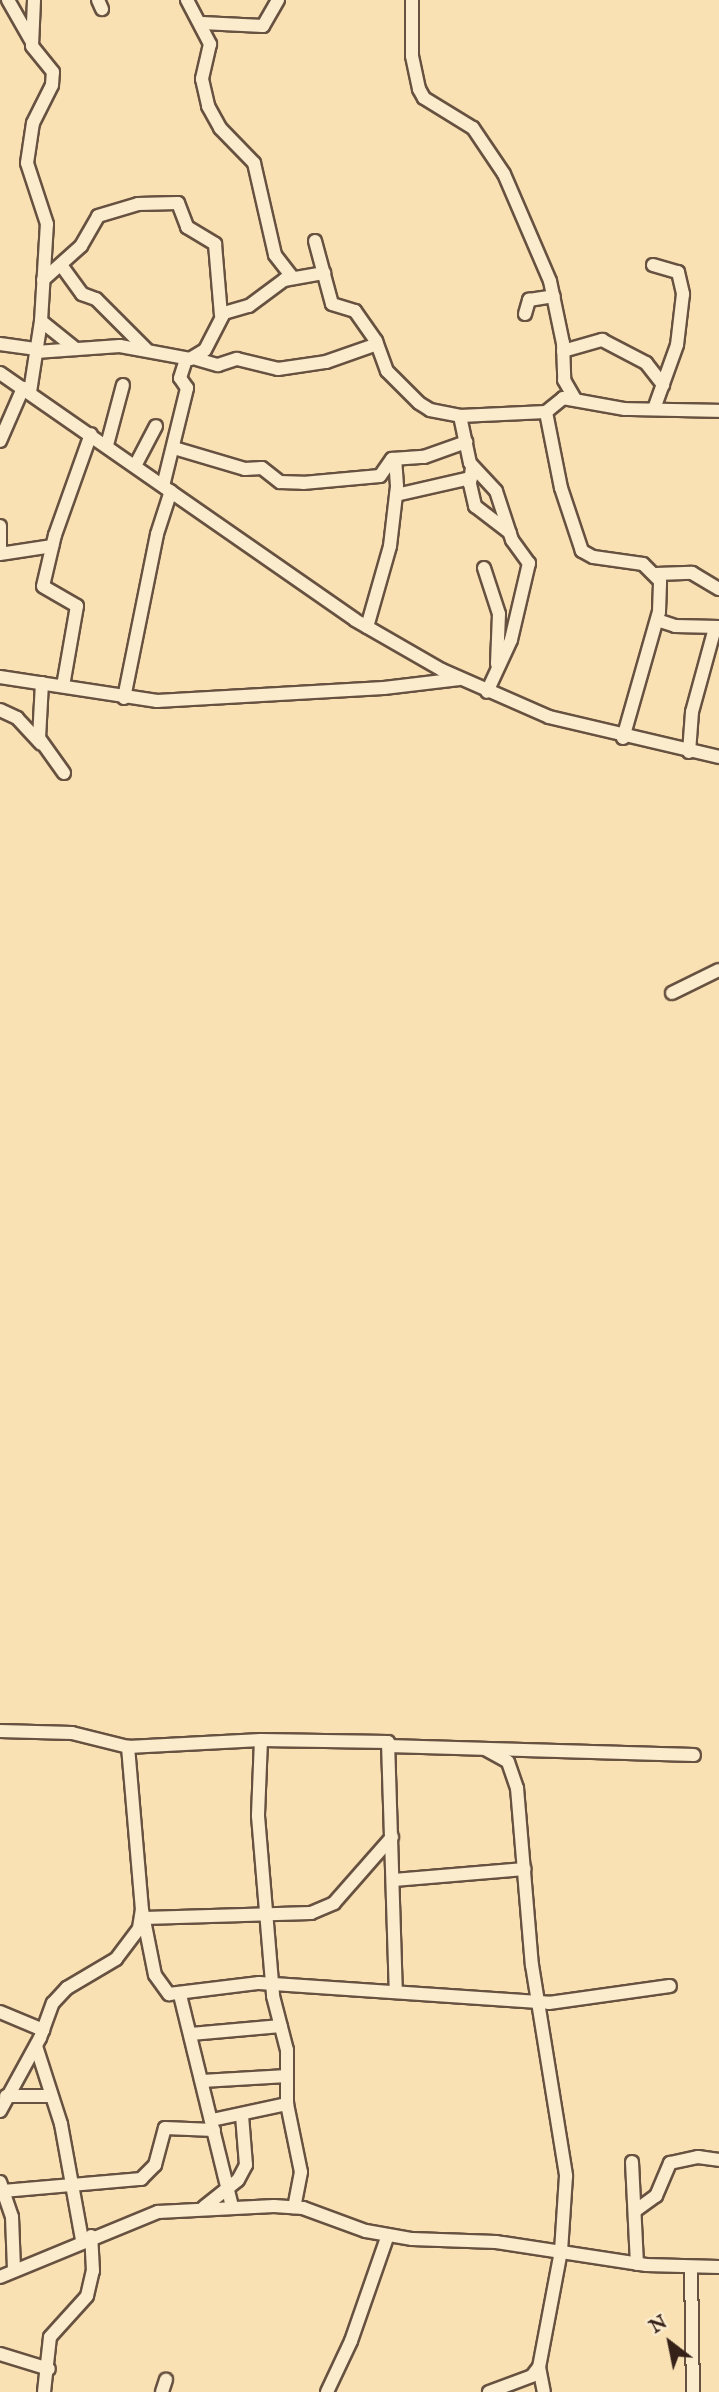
<!DOCTYPE html>
<html>
<head>
<meta charset="utf-8">
<style>
  body { margin:0 }
  #map { position:relative; width:719px; height:2392px; overflow:hidden; background:#f9e1b4; font-family:"IM FELL English",serif }
  div>[style] { position:absolute }
  [style*='--x'] { left:calc(var(--x)*1px); top:calc(var(--y)*1px); width:calc(var(--w)*1px); rotate:calc(var(--a)*1deg) }
  .roads { filter:drop-shadow(2px 0 #675140) drop-shadow(-2px 0 #675140) drop-shadow(0 2px #675140) drop-shadow(0 -2px #675140) }
  .street>* { height:12px; margin:-6px; padding:0 6px; transform-origin:6px; border-radius:6px; background:#fbecce }
  span { translate:-50% -50%; white-space:nowrap; text-align:center; line-height:1.15; -webkit-text-stroke:6px #fbecce; paint-order:stroke }
  .north { position:absolute; left:635px; top:2308px; width:70px; height:70px; -webkit-text-stroke:5px #fbecce; paint-order:stroke; rotate:328deg; font-size:19px; font-weight:700; line-height:28px; text-align:center; color:#362119 }
  .north::after { content:''; display:block; margin:auto; width:24px; height:32px; background:#362119; clip-path:polygon(50% 0,100% 100%,50% 72%,0 100%) }
</style>
</head>
<body>
<div id="map">
  <div class="roads">
    <div class="street">
      <div style="--x:8;--y:0;--w:48;--a:60.3"></div>
      <div style="--x:98;--y:0;--w:10;--a:66"></div>
      <div style="--x:187;--y:0;--w:50;--a:62.4"></div>
      <div style="--x:210;--y:44;--w:36;--a:103"></div>
      <div style="--x:202;--y:79;--w:28;--a:77"></div>
      <div style="--x:208;--y:106;--w:25;--a:61"></div>
      <div style="--x:220;--y:128;--w:49;--a:45.8"></div>
      <div style="--x:254;--y:163;--w:94;--a:77.1"></div>
      <div style="--x:275;--y:255;--w:29;--a:52"></div>
      <div style="--x:412;--y:0;--w:56;--a:90"></div>
      <div style="--x:412;--y:56;--w:34;--a:78"></div>
      <div style="--x:419;--y:89;--w:10;--a:61"></div>
      <div style="--x:424;--y:98;--w:57;--a:31.5"></div>
      <div style="--x:473;--y:128;--w:55;--a:56"></div>
      <div style="--x:504;--y:174;--w:116;--a:66.7"></div>
      <div style="--x:550;--y:281;--w:63;--a:78.2"></div>
      <div style="--x:563;--y:343;--w:37;--a:88"></div>
      <div style="--x:564;--y:380;--w:22;--a:60"></div>
      <div style="--x:202;--y:23;--w:61;--a:2.8"></div>
      <div style="--x:263;--y:26;--w:30;--a:-60"></div>
      <div style="--x:315;--y:241;--w:65;--a:74.9"></div>
      <div style="--x:332;--y:304;--w:24;--a:17"></div>
      <div style="--x:355;--y:311;--w:37;--a:55"></div>
      <div style="--x:376;--y:341;--w:32;--a:70"></div>
      <div style="--x:387;--y:371;--w:45;--a:45"></div>
      <div style="--x:419;--y:403;--w:13;--a:32"></div>
      <div style="--x:430;--y:410;--w:31;--a:11"></div>
      <div style="--x:460;--y:416;--w:86;--a:-2.7"></div>
      <div style="--x:61;--y:265;--w:36;--a:54"></div>
      <div style="--x:82;--y:294;--w:15;--a:20"></div>
      <div style="--x:96;--y:299;--w:71;--a:45"></div>
      <div style="--x:653;--y:265;--w:26;--a:16"></div>
      <div style="--x:678;--y:272;--w:23;--a:77"></div>
      <div style="--x:683;--y:294;--w:51;--a:96.7"></div>
      <div style="--x:677;--y:345;--w:68;--a:109.8"></div>
      <div style="--x:43;--y:280;--w:51;--a:-41.8"></div>
      <div style="--x:81;--y:246;--w:34;--a:-60"></div>
      <div style="--x:98;--y:216;--w:42;--a:-16.7"></div>
      <div style="--x:138;--y:204;--w:40;--a:-1.4"></div>
      <div style="--x:178;--y:203;--w:26;--a:69"></div>
      <div style="--x:187;--y:227;--w:33;--a:31"></div>
      <div style="--x:215;--y:244;--w:71;--a:85.2"></div>
      <div style="--x:525;--y:314;--w:15;--a:-74"></div>
      <div style="--x:529;--y:300;--w:25;--a:-9"></div>
      <div style="--x:41;--y:321;--w:45;--a:38.7"></div>
      <div style="--x:0;--y:344;--w:37;--a:8"></div>
      <div style="--x:563;--y:351;--w:41;--a:-15.8"></div>
      <div style="--x:602;--y:340;--w:50;--a:27.6"></div>
      <div style="--x:646;--y:363;--w:28;--a:52"></div>
      <div style="--x:36;--y:352;--w:84;--a:-4.1"></div>
      <div style="--x:120;--y:346;--w:71;--a:10.5"></div>
      <div style="--x:190;--y:359;--w:17;--a:-31"></div>
      <div style="--x:205;--y:350;--w:42;--a:-62.8"></div>
      <div style="--x:224;--y:313;--w:26;--a:-16"></div>
      <div style="--x:249;--y:306;--w:44;--a:-36.6"></div>
      <div style="--x:284;--y:280;--w:41;--a:-9.9"></div>
      <div style="--x:193;--y:358;--w:26;--a:16"></div>
      <div style="--x:218;--y:365;--w:20;--a:-18"></div>
      <div style="--x:237;--y:359;--w:42;--a:13.7"></div>
      <div style="--x:278;--y:369;--w:49;--a:-8.3"></div>
      <div style="--x:326;--y:362;--w:54;--a:-19.4"></div>
      <div style="--x:0;--y:373;--w:432;--a:34.8"></div>
      <div style="--x:355;--y:620;--w:100;--a:29.9"></div>
      <div style="--x:442;--y:670;--w:117;--a:23.7"></div>
      <div style="--x:549;--y:717;--w:175;--a:13.2"></div>
      <div style="--x:30;--y:392;--w:72;--a:-81.2"></div>
      <div style="--x:41;--y:321;--w:97;--a:-86.5"></div>
      <div style="--x:47;--y:224;--w:64;--a:-108.2"></div>
      <div style="--x:27;--y:163;--w:40;--a:-81.5"></div>
      <div style="--x:33;--y:123;--w:42;--a:-63.4"></div>
      <div style="--x:52;--y:85;--w:13;--a:-86"></div>
      <div style="--x:53;--y:72;--w:33;--a:-129"></div>
      <div style="--x:32;--y:46;--w:46;--a:-87.5"></div>
      <div style="--x:460;--y:416;--w:48;--a:78"></div>
      <div style="--x:470;--y:463;--w:38;--a:47"></div>
      <div style="--x:496;--y:491;--w:52;--a:71.9"></div>
      <div style="--x:512;--y:540;--w:29;--a:54"></div>
      <div style="--x:529;--y:563;--w:79;--a:103.2"></div>
      <div style="--x:511;--y:640;--w:57;--a:114.8"></div>
      <div style="--x:0;--y:441;--w:58;--a:-66.5"></div>
      <div style="--x:107;--y:445;--w:62;--a:-75.1"></div>
      <div style="--x:174;--y:448;--w:74;--a:16.5"></div>
      <div style="--x:245;--y:469;--w:17;--a:-3"></div>
      <div style="--x:262;--y:468;--w:23;--a:38"></div>
      <div style="--x:280;--y:482;--w:23;--a:2"></div>
      <div style="--x:303;--y:483;--w:77;--a:-5.2"></div>
      <div style="--x:380;--y:476;--w:21;--a:-55"></div>
      <div style="--x:392;--y:459;--w:32;--a:-4"></div>
      <div style="--x:424;--y:457;--w:45;--a:-19.7"></div>
      <div style="--x:135;--y:466;--w:45;--a:-62.3"></div>
      <div style="--x:472;--y:467;--w:17;--a:97"></div>
      <div style="--x:470;--y:484;--w:23;--a:77"></div>
      <div style="--x:475;--y:506;--w:44;--a:37.6"></div>
      <div style="--x:163;--y:486;--w:101;--a:-76.2"></div>
      <div style="--x:187;--y:388;--w:12;--a:-125"></div>
      <div style="--x:180;--y:378;--w:20;--a:-72"></div>
      <div style="--x:396;--y:495;--w:77;--a:-12.8"></div>
      <div style="--x:0;--y:526;--w:27;--a:90"></div>
      <div style="--x:0;--y:554;--w:53;--a:-8.7"></div>
      <div style="--x:484;--y:568;--w:48;--a:71.9"></div>
      <div style="--x:499;--y:614;--w:50;--a:92.3"></div>
      <div style="--x:656;--y:574;--w:36;--a:-2"></div>
      <div style="--x:692;--y:573;--w:31;--a:31"></div>
      <div style="--x:657;--y:620;--w:19;--a:18"></div>
      <div style="--x:675;--y:626;--w:44;--a:1.3"></div>
      <div style="--x:367;--y:627;--w:84;--a:-74.1"></div>
      <div style="--x:390;--y:546;--w:60;--a:-83.3"></div>
      <div style="--x:397;--y:486;--w:27;--a:-94"></div>
      <div style="--x:0;--y:677;--w:159;--a:8.7"></div>
      <div style="--x:157;--y:701;--w:227;--a:-3.3"></div>
      <div style="--x:384;--y:688;--w:76;--a:-6.8"></div>
      <div style="--x:42;--y:683;--w:55;--a:93.1"></div>
      <div style="--x:39;--y:738;--w:43;--a:54.5"></div>
      <div style="--x:63;--y:686;--w:81;--a:-80.1"></div>
      <div style="--x:77;--y:606;--w:39;--a:-150"></div>
      <div style="--x:43;--y:586;--w:52;--a:-76.8"></div>
      <div style="--x:55;--y:535;--w:107;--a:-70.4"></div>
      <div style="--x:124;--y:698;--w:167;--a:-78.6"></div>
      <div style="--x:157;--y:534;--w:45;--a:-72"></div>
      <div style="--x:0;--y:710;--w:19;--a:25"></div>
      <div style="--x:17;--y:718;--w:35;--a:47"></div>
      <div style="--x:623;--y:738;--w:131;--a:-74.1"></div>
      <div style="--x:659;--y:612;--w:31;--a:-88"></div>
      <div style="--x:660;--y:581;--w:24;--a:-135"></div>
      <div style="--x:643;--y:564;--w:50;--a:-172"></div>
      <div style="--x:593;--y:557;--w:13;--a:-151"></div>
      <div style="--x:582;--y:551;--w:66;--a:-108.4"></div>
      <div style="--x:561;--y:488;--w:77;--a:-101.2"></div>
      <div style="--x:546;--y:412;--w:22;--a:-39"></div>
      <div style="--x:563;--y:398;--w:63;--a:10.1"></div>
      <div style="--x:625;--y:409;--w:94;--a:1.2"></div>
      <div style="--x:689;--y:752;--w:40;--a:-85.7"></div>
      <div style="--x:692;--y:712;--w:87;--a:-74.7"></div>
      <div style="--x:672;--y:993;--w:52;--a:-26.1"></div>
      <div style="--x:0;--y:1731;--w:72;--a:1.6"></div>
      <div style="--x:72;--y:1733;--w:58;--a:14"></div>
      <div style="--x:128;--y:1747;--w:133;--a:-3"></div>
      <div style="--x:261;--y:1740;--w:127;--a:0.9"></div>
      <div style="--x:388;--y:1742;--w:250;--a:88.2"></div>
      <div style="--x:261;--y:1740;--w:76;--a:92.3"></div>
      <div style="--x:258;--y:1816;--w:181;--a:85.2"></div>
      <div style="--x:273;--y:1996;--w:56;--a:75.5"></div>
      <div style="--x:287;--y:2050;--w:54;--a:90"></div>
      <div style="--x:287;--y:2104;--w:69;--a:78.4"></div>
      <div style="--x:301;--y:2172;--w:36;--a:101"></div>
      <div style="--x:388;--y:1746;--w:306;--a:1.7"></div>
      <div style="--x:485;--y:1749;--w:26;--a:29"></div>
      <div style="--x:508;--y:1762;--w:28;--a:71"></div>
      <div style="--x:517;--y:1788;--w:178;--a:85.2"></div>
      <div style="--x:532;--y:1965;--w:214;--a:80.8"></div>
      <div style="--x:566;--y:2176;--w:75;--a:93.8"></div>
      <div style="--x:561;--y:2251;--w:118;--a:100.7"></div>
      <div style="--x:539;--y:2367;--w:11;--a:128"></div>
      <div style="--x:532;--y:2376;--w:46;--a:159.6"></div>
      <div style="--x:394;--y:1880;--w:131;--a:-4.8"></div>
      <div style="--x:142;--y:1910;--w:66;--a:78.7"></div>
      <div style="--x:155;--y:1975;--w:24;--a:54"></div>
      <div style="--x:169;--y:1994;--w:91;--a:-7"></div>
      <div style="--x:259;--y:1983;--w:291;--a:3.9"></div>
      <div style="--x:549;--y:2003;--w:122;--a:-8"></div>
      <div style="--x:144;--y:1918;--w:167;--a:-1.7"></div>
      <div style="--x:311;--y:1913;--w:25;--a:-23"></div>
      <div style="--x:334;--y:1903;--w:88;--a:-48.7"></div>
      <div style="--x:180;--y:1995;--w:218;--a:76.2"></div>
      <div style="--x:0;--y:2012;--w:47;--a:22.7"></div>
      <div style="--x:191;--y:2034;--w:90;--a:-5.1"></div>
      <div style="--x:36;--y:2046;--w:82;--a:72.2"></div>
      <div style="--x:61;--y:2124;--w:117;--a:79.7"></div>
      <div style="--x:202;--y:2081;--w:85;--a:-3.4"></div>
      <div style="--x:6;--y:2096;--w:45;--a:0"></div>
      <div style="--x:0;--y:2111;--w:83;--a:-61.3"></div>
      <div style="--x:40;--y:2038;--w:37;--a:-70"></div>
      <div style="--x:53;--y:2003;--w:21;--a:-47"></div>
      <div style="--x:67;--y:1988;--w:57;--a:-30.6"></div>
      <div style="--x:116;--y:1959;--w:39;--a:-53"></div>
      <div style="--x:139;--y:1928;--w:18;--a:-81"></div>
      <div style="--x:142;--y:1910;--w:164;--a:-94.9"></div>
      <div style="--x:212;--y:2120;--w:77;--a:-12"></div>
      <div style="--x:632;--y:2162;--w:102;--a:87.2"></div>
      <div style="--x:0;--y:2182;--w:37;--a:71"></div>
      <div style="--x:12;--y:2217;--w:53;--a:87.8"></div>
      <div style="--x:3;--y:2191;--w:139;--a:-5"></div>
      <div style="--x:141;--y:2179;--w:20;--a:-45"></div>
      <div style="--x:155;--y:2165;--w:38;--a:-75"></div>
      <div style="--x:165;--y:2128;--w:49;--a:2.3"></div>
      <div style="--x:204;--y:2207;--w:43;--a:-38.5"></div>
      <div style="--x:238;--y:2180;--w:17;--a:-62"></div>
      <div style="--x:246;--y:2165;--w:50;--a:-94.6"></div>
      <div style="--x:635;--y:2211;--w:26;--a:-36"></div>
      <div style="--x:656;--y:2196;--w:36;--a:-67"></div>
      <div style="--x:670;--y:2163;--w:29;--a:-12"></div>
      <div style="--x:698;--y:2157;--w:21;--a:8"></div>
      <div style="--x:691;--y:2268;--w:124;--a:89.1"></div>
      <div style="--x:0;--y:2277;--w:171;--a:-22.4"></div>
      <div style="--x:158;--y:2212;--w:116;--a:-3"></div>
      <div style="--x:274;--y:2206;--w:29;--a:4"></div>
      <div style="--x:303;--y:2208;--w:67;--a:20.1"></div>
      <div style="--x:366;--y:2231;--w:47;--a:9.9"></div>
      <div style="--x:412;--y:2239;--w:84;--a:2"></div>
      <div style="--x:496;--y:2242;--w:152;--a:8.7"></div>
      <div style="--x:646;--y:2265;--w:73;--a:1.6"></div>
      <div style="--x:0;--y:2354;--w:51;--a:17"></div>
      <div style="--x:539;--y:2367;--w:25;--a:79"></div>
      <div style="--x:44;--y:2392;--w:55;--a:-83.8"></div>
      <div style="--x:50;--y:2337;--w:55;--a:-47.9"></div>
      <div style="--x:87;--y:2296;--w:26;--a:-77"></div>
      <div style="--x:93;--y:2271;--w:35;--a:-93"></div>
      <div style="--x:162;--y:2392;--w:13;--a:-72"></div>
      <div style="--x:327;--y:2392;--w:56;--a:-64.8"></div>
      <div style="--x:351;--y:2341;--w:112;--a:-70.8"></div>
    </div>
  </div>
  <div class="north">N</div>
</div>
</body>
</html>
